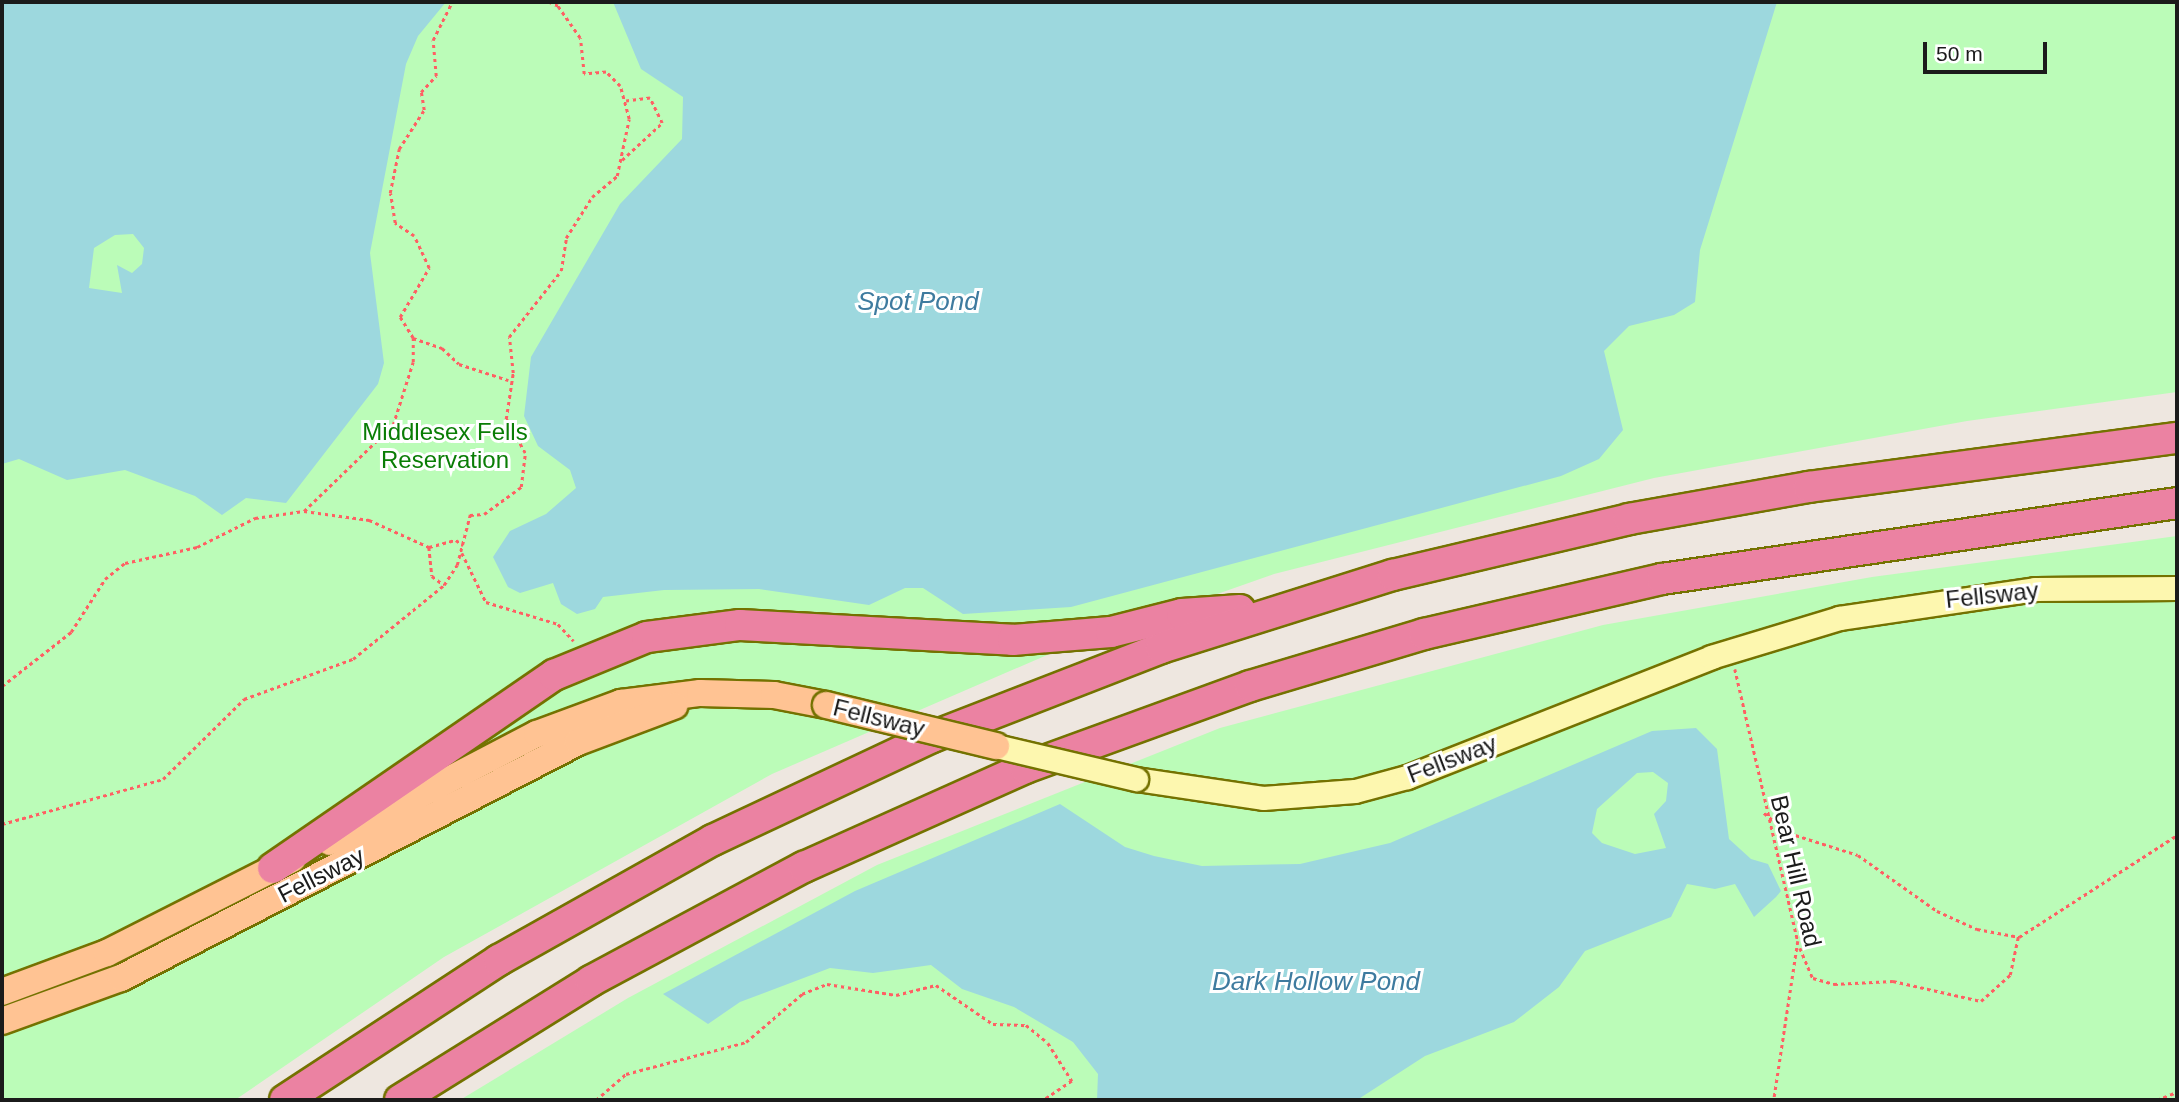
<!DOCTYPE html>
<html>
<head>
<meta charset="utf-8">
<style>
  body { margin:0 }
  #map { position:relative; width:2179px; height:1102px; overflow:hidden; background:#eee7e0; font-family:Arial,sans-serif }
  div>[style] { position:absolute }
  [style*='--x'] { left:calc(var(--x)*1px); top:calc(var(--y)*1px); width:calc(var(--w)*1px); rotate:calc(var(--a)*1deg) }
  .park>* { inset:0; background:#bbfcb8 }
  .water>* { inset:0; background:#9dd8de }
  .path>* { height:2.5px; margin-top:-1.25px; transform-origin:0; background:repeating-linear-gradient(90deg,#ff5f63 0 3.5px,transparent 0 7px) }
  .roads { filter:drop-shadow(2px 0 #747200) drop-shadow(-2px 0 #747200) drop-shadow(0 2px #747200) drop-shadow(0 -2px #747200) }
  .secondary>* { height:23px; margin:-11.5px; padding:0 11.5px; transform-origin:11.5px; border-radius:11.5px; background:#fdf7af }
  .primary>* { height:26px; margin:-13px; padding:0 13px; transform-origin:13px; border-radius:13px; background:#ffc393 }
  .motorway>* { height:30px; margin:-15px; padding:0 15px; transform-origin:15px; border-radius:15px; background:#eb82a2 }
  .bridges { filter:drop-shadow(2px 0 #747200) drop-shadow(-2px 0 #747200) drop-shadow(0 2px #747200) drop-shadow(0 -2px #747200) }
  .secondary-bridge>* { height:23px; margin:-11.5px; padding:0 11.5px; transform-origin:11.5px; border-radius:11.5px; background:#fdf7af }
  .primary-bridge>* { height:26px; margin:-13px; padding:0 13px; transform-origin:13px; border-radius:13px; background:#ffc393 }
  span { translate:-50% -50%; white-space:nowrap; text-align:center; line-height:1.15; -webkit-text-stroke:6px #fff; paint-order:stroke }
  .park-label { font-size:24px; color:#0a7d05 }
  .street-label { font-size:24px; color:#1b1b1b }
  .water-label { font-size:26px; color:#3e7b9f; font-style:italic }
  .frame { position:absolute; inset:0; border:4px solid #1b1b1b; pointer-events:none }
  .scale { position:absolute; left:1923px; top:42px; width:124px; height:32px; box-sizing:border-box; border:4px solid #1b1b1b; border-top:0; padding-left:9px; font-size:21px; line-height:24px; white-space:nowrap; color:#1b1b1b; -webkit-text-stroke:5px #fff; paint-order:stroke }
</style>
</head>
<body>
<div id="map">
  <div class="park">
    <div style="clip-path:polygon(2px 2px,2177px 2px,2177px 392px,1967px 421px,1654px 478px,1274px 574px,1061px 649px,772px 774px,444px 957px,235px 1100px,2px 1100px)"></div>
    <div style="clip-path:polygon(2177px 536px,2177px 1100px,460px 1100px,628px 998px,877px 865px,1220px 728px,1603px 625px,1872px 577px)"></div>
  </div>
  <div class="water">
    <div style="clip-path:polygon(evenodd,2px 2px,446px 2px,418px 36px,406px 64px,370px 253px,384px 363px,378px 384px,286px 503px,246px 498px,222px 515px,195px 496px,125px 470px,67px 480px,19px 459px,2px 464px,2px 2px,115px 235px,133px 234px,144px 248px,142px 264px,132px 273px,117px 265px,122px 293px,89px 288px,94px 248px,115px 235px)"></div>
    <div style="clip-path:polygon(613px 2px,1777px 2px,1700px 250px,1695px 302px,1674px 315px,1629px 326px,1604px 351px,1623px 430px,1599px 459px,1561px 476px,1071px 607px,963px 614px,923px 588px,905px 588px,869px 605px,759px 589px,664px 590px,603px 597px,595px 609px,577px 614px,561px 604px,553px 583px,520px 593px,508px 587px,493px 557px,510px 531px,546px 514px,576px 488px,570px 470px,538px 446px,524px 416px,531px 357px,620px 204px,682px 139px,683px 97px,641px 69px)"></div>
    <div style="clip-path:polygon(evenodd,1696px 728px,1717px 749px,1729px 839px,1751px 859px,1768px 864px,1781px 891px,1776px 897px,1754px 917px,1735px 884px,1715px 889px,1687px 884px,1671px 917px,1585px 951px,1559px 987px,1514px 1022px,1425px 1056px,1357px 1100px,1097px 1100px,1098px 1074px,1073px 1042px,1014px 1007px,962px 989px,931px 965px,873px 973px,830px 968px,740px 1002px,708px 1024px,663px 994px,855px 891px,1060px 804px,1125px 847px,1154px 856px,1202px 866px,1300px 864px,1390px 843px,1652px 731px,1696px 728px,1653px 772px,1668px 783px,1666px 801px,1654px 814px,1666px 848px,1635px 854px,1602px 843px,1592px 833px,1597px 809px,1637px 773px,1653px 772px)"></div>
  </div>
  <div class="path">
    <div style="--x:622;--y:160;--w:54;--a:-42.8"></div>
    <div style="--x:662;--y:123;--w:28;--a:-116"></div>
    <div style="--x:650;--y:98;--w:24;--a:173"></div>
    <div style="--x:413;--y:338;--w:31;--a:19"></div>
    <div style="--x:442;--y:348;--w:23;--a:43"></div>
    <div style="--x:459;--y:364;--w:52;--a:18.1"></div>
    <div style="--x:304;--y:511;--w:66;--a:7.9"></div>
    <div style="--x:369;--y:520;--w:66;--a:24.2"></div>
    <div style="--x:429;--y:547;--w:28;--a:-15"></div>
    <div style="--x:456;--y:540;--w:9;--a:36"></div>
    <div style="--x:429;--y:547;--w:29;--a:84"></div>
    <div style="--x:432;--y:576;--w:15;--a:37"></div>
    <div style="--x:462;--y:553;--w:55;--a:63.9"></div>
    <div style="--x:486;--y:602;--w:75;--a:17"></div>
    <div style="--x:558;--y:624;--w:23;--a:47"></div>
    <div style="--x:1735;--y:669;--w:279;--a:77"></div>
    <div style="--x:1798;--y:941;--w:161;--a:98.6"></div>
    <div style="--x:2;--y:686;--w:88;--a:-38"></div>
    <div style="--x:71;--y:632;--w:63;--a:-57.3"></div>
    <div style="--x:105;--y:579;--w:26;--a:-39"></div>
    <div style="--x:125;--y:563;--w:74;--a:-12.5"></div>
    <div style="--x:197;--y:547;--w:65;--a:-26.6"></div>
    <div style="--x:255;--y:518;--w:49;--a:-8.1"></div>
    <div style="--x:304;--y:511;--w:124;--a:-44"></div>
    <div style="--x:393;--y:425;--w:66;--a:-72.4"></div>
    <div style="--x:413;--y:362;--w:24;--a:-90"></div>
    <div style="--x:413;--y:338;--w:25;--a:-122"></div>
    <div style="--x:400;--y:317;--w:57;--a:-59.4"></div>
    <div style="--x:429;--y:268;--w:35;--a:-115"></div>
    <div style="--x:414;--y:236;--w:23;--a:-146"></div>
    <div style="--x:395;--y:223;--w:30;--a:-99"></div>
    <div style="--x:390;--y:193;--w:45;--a:-78.4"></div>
    <div style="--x:399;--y:149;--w:46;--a:-57.3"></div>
    <div style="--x:424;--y:110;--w:18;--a:-99"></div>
    <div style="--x:421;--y:92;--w:22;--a:-47"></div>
    <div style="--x:436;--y:76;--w:36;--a:-95"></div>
    <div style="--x:433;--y:40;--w:42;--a:-63.4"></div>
    <div style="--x:1764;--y:813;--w:32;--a:39"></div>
    <div style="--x:1789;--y:833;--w:72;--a:17.7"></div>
    <div style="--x:1858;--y:855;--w:97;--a:35.3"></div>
    <div style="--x:1937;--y:911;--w:44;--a:24.2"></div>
    <div style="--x:1977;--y:929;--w:43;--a:10.8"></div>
    <div style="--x:2019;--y:937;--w:188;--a:-32.8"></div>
    <div style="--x:2;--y:824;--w:167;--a:-15.6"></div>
    <div style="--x:163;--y:779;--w:114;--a:-44.6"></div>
    <div style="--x:244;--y:699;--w:116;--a:-20.2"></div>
    <div style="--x:353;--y:659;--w:117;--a:-39.1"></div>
    <div style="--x:444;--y:585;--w:24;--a:-57"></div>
    <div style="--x:457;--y:565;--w:52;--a:-75.4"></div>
    <div style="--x:470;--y:515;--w:14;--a:-4"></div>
    <div style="--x:484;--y:514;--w:46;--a:-36.1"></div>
    <div style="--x:521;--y:487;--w:34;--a:-83"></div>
    <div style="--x:525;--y:453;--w:39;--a:-119"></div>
    <div style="--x:506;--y:419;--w:47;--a:-81.3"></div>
    <div style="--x:513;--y:373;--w:36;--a:-96"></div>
    <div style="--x:509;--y:337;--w:84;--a:-51.8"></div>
    <div style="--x:561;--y:271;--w:33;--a:-81"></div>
    <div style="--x:566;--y:238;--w:49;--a:-57.6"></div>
    <div style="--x:592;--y:197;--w:33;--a:-40"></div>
    <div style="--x:617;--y:176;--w:58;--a:-78.1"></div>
    <div style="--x:629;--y:119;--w:34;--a:-105"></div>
    <div style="--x:620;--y:86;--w:20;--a:-135"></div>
    <div style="--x:606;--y:72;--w:22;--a:175"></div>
    <div style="--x:584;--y:74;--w:36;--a:-96"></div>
    <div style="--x:580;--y:38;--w:39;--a:-125"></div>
    <div style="--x:558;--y:6;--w:11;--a:-158"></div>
    <div style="--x:1800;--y:948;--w:33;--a:67"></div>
    <div style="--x:1813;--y:978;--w:22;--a:16"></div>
    <div style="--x:1834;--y:984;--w:59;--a:-2.9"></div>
    <div style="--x:1893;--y:981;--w:90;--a:12.8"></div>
    <div style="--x:1981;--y:1001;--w:39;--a:-42"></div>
    <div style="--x:2010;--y:975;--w:39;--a:-78"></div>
    <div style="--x:596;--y:1100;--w:40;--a:-41"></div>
    <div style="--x:626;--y:1074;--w:124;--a:-14.9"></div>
    <div style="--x:746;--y:1042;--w:74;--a:-40.6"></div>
    <div style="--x:802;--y:994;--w:27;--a:-22"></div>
    <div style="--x:827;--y:984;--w:70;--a:9.1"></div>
    <div style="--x:896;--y:995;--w:41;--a:-14"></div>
    <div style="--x:936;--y:985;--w:69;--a:34.4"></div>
    <div style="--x:993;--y:1024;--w:33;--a:2"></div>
    <div style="--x:1026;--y:1025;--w:28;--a:39"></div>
    <div style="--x:1048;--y:1043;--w:45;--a:57.7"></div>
    <div style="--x:1072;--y:1081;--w:34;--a:146"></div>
    <div style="--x:2157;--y:1100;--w:22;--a:-22"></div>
  </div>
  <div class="roads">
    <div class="secondary">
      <div style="--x:1136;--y:779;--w:128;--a:8.5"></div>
      <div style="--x:1263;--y:798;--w:92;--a:-4.4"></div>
      <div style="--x:1355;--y:791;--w:54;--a:-15.1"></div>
      <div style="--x:1407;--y:777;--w:327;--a:-21.5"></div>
      <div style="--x:1711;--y:657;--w:134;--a:-16.9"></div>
      <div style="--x:1839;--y:618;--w:198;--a:-8.4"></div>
      <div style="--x:2035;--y:589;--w:142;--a:-0.4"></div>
    </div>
    <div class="primary">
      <div style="--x:330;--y:842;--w:233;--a:-27.6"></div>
      <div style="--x:537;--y:734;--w:90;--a:-20.3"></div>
      <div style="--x:621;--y:703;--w:80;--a:-7.2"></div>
      <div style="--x:700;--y:693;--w:74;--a:1.5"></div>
      <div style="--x:774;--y:695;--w:53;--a:10.9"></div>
      <div style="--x:2;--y:992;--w:112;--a:-20.4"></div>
      <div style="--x:107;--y:953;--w:208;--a:-26.9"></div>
      <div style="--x:2;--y:1021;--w:127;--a:-19.9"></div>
      <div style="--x:121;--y:978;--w:514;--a:-27.31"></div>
      <div style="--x:578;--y:742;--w:103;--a:-20.6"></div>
    </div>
    <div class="motorway">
      <div style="--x:273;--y:868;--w:341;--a:-34.5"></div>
      <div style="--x:554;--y:675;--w:100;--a:-22.2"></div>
      <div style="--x:647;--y:637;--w:94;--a:-7.4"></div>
      <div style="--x:740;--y:625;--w:273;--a:3.1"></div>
      <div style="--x:1013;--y:640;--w:98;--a:-4.7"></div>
      <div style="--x:1111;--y:632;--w:73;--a:-14.2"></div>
      <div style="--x:1182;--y:614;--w:58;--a:-3.9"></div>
      <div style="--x:285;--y:1100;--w:256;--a:-33.2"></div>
      <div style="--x:499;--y:960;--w:245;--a:-29.3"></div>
      <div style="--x:713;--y:840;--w:242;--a:-25.2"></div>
      <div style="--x:932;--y:737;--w:246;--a:-21.2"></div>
      <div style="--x:1161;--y:648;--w:243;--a:-17.5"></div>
      <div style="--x:1393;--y:575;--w:243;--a:-13.3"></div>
      <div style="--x:1629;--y:519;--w:183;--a:-10.1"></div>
      <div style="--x:1809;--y:487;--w:371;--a:-7.6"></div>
      <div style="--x:400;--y:1100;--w:225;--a:-31.9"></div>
      <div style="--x:591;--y:981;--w:242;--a:-28.2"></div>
      <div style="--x:804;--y:867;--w:242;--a:-24.1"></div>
      <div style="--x:1025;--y:768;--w:239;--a:-20"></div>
      <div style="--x:1250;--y:686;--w:182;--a:-16.6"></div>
      <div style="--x:1424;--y:634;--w:244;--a:-13"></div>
      <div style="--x:1662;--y:579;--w:521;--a:-8.39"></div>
    </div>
  </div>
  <div class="bridges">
    <div class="secondary-bridge">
      <div style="--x:996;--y:746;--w:144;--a:13.3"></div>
    </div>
    <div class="primary-bridge">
      <div style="--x:826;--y:705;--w:175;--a:13.6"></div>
    </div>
  </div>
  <div class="park-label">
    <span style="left:445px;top:446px">Middlesex Fells<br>Reservation</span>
  </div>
  <div class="street-label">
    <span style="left:1992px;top:595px;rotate:-6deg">Fellsway</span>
    <span style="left:879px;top:718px;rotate:14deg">Fellsway</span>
    <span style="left:1452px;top:759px;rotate:-21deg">Fellsway</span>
    <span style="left:1796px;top:871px;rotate:77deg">Bear Hill Road</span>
    <span style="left:321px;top:875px;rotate:-27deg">Fellsway</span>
  </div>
  <div class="water-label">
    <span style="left:918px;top:302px">Spot Pond</span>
    <span style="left:1316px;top:982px">Dark Hollow Pond</span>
  </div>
  <div class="frame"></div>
  <div class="scale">50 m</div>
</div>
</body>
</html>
